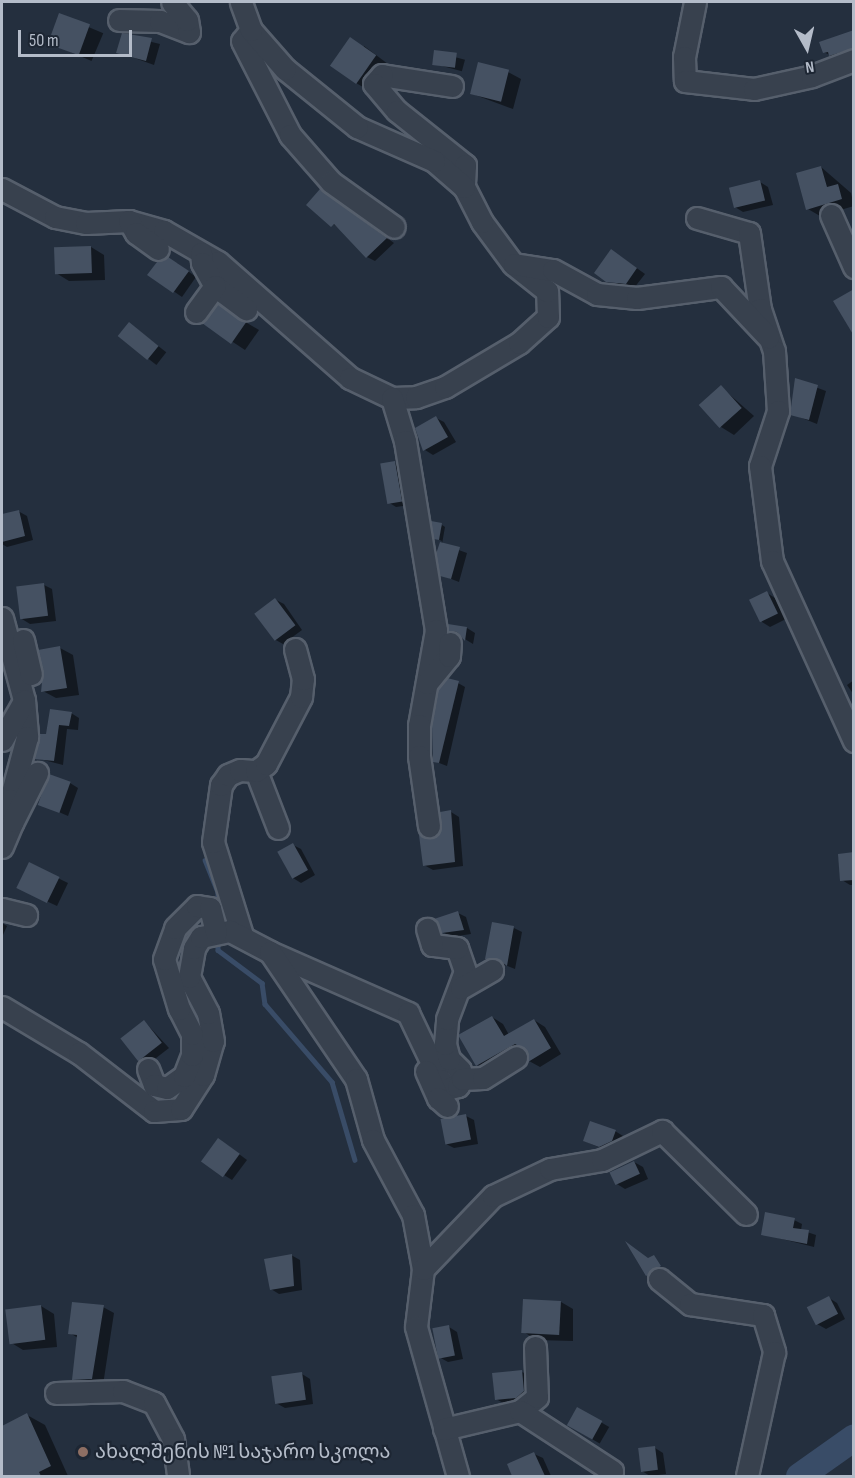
<!DOCTYPE html>
<html>
<head>
<meta charset="utf-8">
<style>
  body { margin:0 }
  #map { position:relative; width:855px; height:1478px; overflow:hidden; background:#242f3e; font-family:"Sofia Sans Condensed","Noto Sans Georgian",sans-serif }
  div>[style] { position:absolute }
  [style*='--x'] { left:calc(var(--x)*1px); top:calc(var(--y)*1px); width:calc(var(--w)*1px); rotate:calc(var(--a)*1deg) }
  .shadow>* { inset:0; background:#0007; transform-origin:0 0 }
  .stream>* { height:4.5px; margin:-2.25px; padding:0 2.25px; transform-origin:2.25px; border-radius:2.25px; background:#394c67 }
  .river>* { height:27px; margin:-13.5px; padding:0 13.5px; transform-origin:13.5px; border-radius:13.5px; background:#394c67 }
  .building>* { inset:0; background:#455162; transform-origin:0 0 }
  .roads { filter:drop-shadow(2px 0 #565f6c) drop-shadow(-2px 0 #565f6c) drop-shadow(0 2px #565f6c) drop-shadow(0 -2px #565f6c) }
  .minor>* { height:21px; margin:-10.5px; padding:0 10.5px; transform-origin:10.5px; border-radius:10.5px; background:#38414e }
  .dots>* { width:16px; height:16px; translate:-50% -50%; box-sizing:border-box; border:3px solid #1d2633; border-radius:50% }
  span { translate:-50% -50%; white-space:nowrap; text-align:center; line-height:1.15; -webkit-text-stroke:4.5px #1d2633; paint-order:stroke }
  .poi-label { font-size:20px; color:#b4bcc9 }
  .left { translate:0 -50%; text-align:left }
  .frame { position:absolute; inset:0; border:3px solid #b4bcc9; pointer-events:none }
  .north { position:absolute; left:777px; top:18px; width:60px; height:60px; -webkit-text-stroke:4px #1d2633; paint-order:stroke; rotate:172deg; font-size:16px; font-weight:700; line-height:24px; text-align:center; color:#b4bcc9 }
  .north::after { content:''; display:block; margin:auto; width:21px; height:27px; background:#b4bcc9; clip-path:polygon(50% 0,100% 100%,50% 72%,0 100%) }
  .scale { position:absolute; left:18px; top:30px; width:114px; height:27px; box-sizing:border-box; border:3px solid #b4bcc9; border-top:0; padding-left:8px; font-size:18px; line-height:21px; white-space:nowrap; color:#b4bcc9; -webkit-text-stroke:4px #1d2633; paint-order:stroke }
</style>
</head>
<body>
<div id="map">
  <div class="shadow">
    <div style="left:60px;top:15px;width:47px;height:30px;rotate:23deg"></div>
    <div style="clip-path:polygon(854px 32px,854px 54px,833px 57px,824px 52px)"></div>
    <div style="clip-path:polygon(123px 35px,160px 44px,154px 65px,118px 52px)"></div>
    <div style="clip-path:polygon(364px 46px,388px 64px,368px 90px,356px 83px)"></div>
    <div style="left:436px;top:52px;width:30px;height:12px;rotate:15deg"></div>
    <div style="clip-path:polygon(508px 72px,521px 79px,513px 109px,470px 93px)"></div>
    <div style="clip-path:polygon(821px 167px,851px 193px,854px 206px,820px 216px,808px 209px)"></div>
    <div style="clip-path:polygon(760px 182px,768px 187px,773px 205px,743px 212px,735px 207px)"></div>
    <div style="clip-path:polygon(329px 195px,394px 243px,375px 261px,367px 257px,341px 230px,308px 205px)"></div>
    <div style="clip-path:polygon(91px 247px,104px 255px,105px 280px,69px 281px,56px 273px,55px 248px)"></div>
    <div style="clip-path:polygon(620px 256px,645px 274px,634px 288px,607px 281px)"></div>
    <div style="clip-path:polygon(177px 263px,196px 277px,182px 297px,150px 275px)"></div>
    <div style="clip-path:polygon(218px 306px,259px 330px,245px 350px,204px 323px)"></div>
    <div style="left:130px;top:324px;width:46px;height:16px;rotate:38deg"></div>
    <div style="clip-path:polygon(796px 380px,826px 391px,817px 424px,792px 414px)"></div>
    <div style="clip-path:polygon(721px 387px,754px 416px,734px 435px,721px 427px)"></div>
    <div style="clip-path:polygon(436px 418px,444px 422px,456px 442px,433px 455px,425px 450px,416px 429px)"></div>
    <div style="clip-path:polygon(395px 463px,403px 468px,410px 505px,396px 507px,388px 502px)"></div>
    <div style="clip-path:polygon(18px 511px,27px 516px,33px 540px,7px 547px,2px 544px,2px 516px)"></div>
    <div style="clip-path:polygon(442px 525px,445px 527px,442px 544px,467px 553px,459px 582px,441px 575px,438px 554px,442px 541px,435px 538px)"></div>
    <div style="clip-path:polygon(44px 585px,52px 589px,56px 621px,30px 624px,22px 619px)"></div>
    <div style="clip-path:polygon(767px 593px,775px 598px,786px 619px,770px 627px,762px 622px)"></div>
    <div style="clip-path:polygon(276px 600px,284px 604px,302px 630px,283px 644px,274px 639px)"></div>
    <div style="clip-path:polygon(467px 628px,475px 633px,473px 644px,450px 630px)"></div>
    <div style="clip-path:polygon(60px 648px,73px 655px,79px 695px,56px 698px,43px 691px)"></div>
    <div style="clip-path:polygon(854px 680px,854px 695px,847px 685px)"></div>
    <div style="clip-path:polygon(458px 683px,465px 687px,447px 766px,434px 761px)"></div>
    <div style="clip-path:polygon(71px 713px,79px 718px,78px 730px,67px 729px,63px 765px,36px 758px,48px 736px)"></div>
    <div style="clip-path:polygon(70px 783px,78px 788px,68px 816px,38px 803px)"></div>
    <div style="clip-path:polygon(451px 812px,459px 817px,463px 866px,433px 870px,424px 865px)"></div>
    <div style="clip-path:polygon(293px 845px,301px 849px,315px 875px,301px 883px,293px 878px)"></div>
    <div style="clip-path:polygon(854px 854px,854px 885px,850px 885px,842px 880px)"></div>
    <div style="clip-path:polygon(29px 864px,68px 883px,57px 906px,27px 892px)"></div>
    <div style="clip-path:polygon(458px 913px,466px 917px,471px 934px,451px 937px,443px 932px)"></div>
    <div style="clip-path:polygon(2px 923px,7px 926px,3px 935px,2px 934px)"></div>
    <div style="clip-path:polygon(514px 928px,522px 932px,515px 969px,487px 958px)"></div>
    <div style="clip-path:polygon(492px 1017px,503px 1024px,509px 1035px,534px 1020px,545px 1027px,561px 1054px,540px 1067px,529px 1061px,528px 1049px,488px 1071px,477px 1064px)"></div>
    <div style="clip-path:polygon(144px 1021px,169px 1048px,147px 1065px,139px 1060px)"></div>
    <div style="clip-path:polygon(466px 1116px,474px 1120px,478px 1144px,454px 1148px,446px 1144px)"></div>
    <div style="clip-path:polygon(615px 1131px,623px 1136px,620px 1145px,608px 1151px,584px 1141px)"></div>
    <div style="clip-path:polygon(227px 1145px,247px 1160px,232px 1180px,224px 1175px)"></div>
    <div style="clip-path:polygon(634px 1162px,643px 1167px,648px 1179px,625px 1189px,617px 1184px)"></div>
    <div style="clip-path:polygon(794px 1220px,802px 1224px,801px 1230px,816px 1235px,814px 1247px,762px 1234px)"></div>
    <div style="clip-path:polygon(291px 1255px,300px 1260px,302px 1290px,279px 1294px,271px 1289px)"></div>
    <div style="clip-path:polygon(829px 1298px,837px 1303px,845px 1319px,826px 1329px,817px 1324px)"></div>
    <div style="clip-path:polygon(561px 1302px,573px 1309px,573px 1341px,536px 1340px,524px 1332px)"></div>
    <div style="clip-path:polygon(41px 1306px,54px 1314px,57px 1347px,23px 1350px,10px 1342px)"></div>
    <div style="clip-path:polygon(103px 1307px,114px 1313px,103px 1385px,84px 1385px,73px 1379px,78px 1338px,70px 1333px)"></div>
    <div style="clip-path:polygon(449px 1327px,457px 1332px,463px 1359px,448px 1362px,439px 1357px)"></div>
    <div style="clip-path:polygon(522px 1372px,530px 1376px,525px 1402px,505px 1404px,496px 1399px)"></div>
    <div style="clip-path:polygon(302px 1374px,310px 1379px,313px 1404px,285px 1408px,276px 1403px)"></div>
    <div style="left:578px;top:1409px;width:36px;height:19px;rotate:30deg"></div>
    <div style="clip-path:polygon(27px 1415px,45px 1425px,68px 1476px,2px 1476px,2px 1428px)"></div>
    <div style="clip-path:polygon(655px 1448px,663px 1453px,666px 1474px,650px 1476px,642px 1471px)"></div>
    <div style="clip-path:polygon(534px 1454px,543px 1458px,551px 1476px,514px 1476px,509px 1465px)"></div>
  </div>
  <div class="stream">
    <div style="--x:205;--y:860;--w:35;--a:68"></div>
    <div style="--x:218;--y:893;--w:13;--a:90"></div>
    <div style="--x:218;--y:939;--w:11;--a:90"></div>
    <div style="--x:218;--y:950;--w:55;--a:36.9"></div>
    <div style="--x:262;--y:983;--w:21;--a:82"></div>
    <div style="--x:265;--y:1004;--w:103;--a:49.3"></div>
    <div style="--x:332;--y:1082;--w:81;--a:73.6"></div>
  </div>
  <div class="river">
    <div style="--x:799;--y:1476;--w:67;--a:-35.3"></div>
  </div>
  <div class="building">
    <div style="left:59px;top:13px;width:33px;height:33px;rotate:20deg"></div>
    <div style="clip-path:polygon(854px 30px,854px 48px,829px 56px,828px 52px,823px 53px,819px 42px)"></div>
    <div style="clip-path:polygon(122px 33px,152px 38px,146px 61px,116px 53px)"></div>
    <div style="left:350px;top:37px;width:32px;height:35px;rotate:35deg"></div>
    <div style="left:434px;top:50px;width:23px;height:15px;rotate:7deg"></div>
    <div style="left:478px;top:62px;width:32px;height:33px;rotate:14deg"></div>
    <div style="clip-path:polygon(821px 166px,827px 187px,838px 184px,842px 199px,806px 210px,796px 173px)"></div>
    <div style="left:760px;top:180px;width:21px;height:32px;rotate:76deg"></div>
    <div style="clip-path:polygon(320px 189px,387px 238px,366px 258px,334px 224px,331px 227px,306px 205px)"></div>
    <div style="left:91px;top:246px;width:27px;height:37px;rotate:88deg"></div>
    <div style="clip-path:polygon(611px 249px,637px 268px,626px 284px,606px 282px,594px 273px)"></div>
    <div style="clip-path:polygon(168px 257px,189px 271px,173px 293px,147px 275px,157px 262px)"></div>
    <div style="clip-path:polygon(854px 289px,854px 336px,833px 301px)"></div>
    <div style="clip-path:polygon(218px 304px,247px 321px,231px 344px,202px 323px)"></div>
    <div style="left:129px;top:322px;width:38px;height:18px;rotate:39deg"></div>
    <div style="clip-path:polygon(795px 378px,818px 385px,809px 420px,790px 415px)"></div>
    <div style="left:721px;top:385px;width:31px;height:30px;rotate:48deg"></div>
    <div style="clip-path:polygon(436px 416px,448px 437px,423px 451px,415px 428px)"></div>
    <div style="left:395px;top:461px;width:41px;height:15px;rotate:80deg"></div>
    <div style="clip-path:polygon(19px 510px,25px 536px,2px 542px,2px 514px)"></div>
    <div style="clip-path:polygon(431px 521px,442px 523px,439px 540px,434px 539px)"></div>
    <div style="clip-path:polygon(440px 542px,460px 547px,451px 579px,440px 576px,436px 554px)"></div>
    <div style="left:44px;top:583px;width:33px;height:28px;rotate:83deg"></div>
    <div style="left:767px;top:591px;width:25px;height:20px;rotate:64deg"></div>
    <div style="left:275px;top:598px;width:34px;height:26px;rotate:53deg"></div>
    <div style="clip-path:polygon(448px 624px,467px 627px,465px 641px,457px 632px,449px 631px)"></div>
    <div style="clip-path:polygon(60px 646px,67px 688px,41px 692px,43px 672px,38px 650px)"></div>
    <div style="clip-path:polygon(447px 678px,459px 681px,439px 763px,433px 762px,432px 726px,438px 689px)"></div>
    <div style="clip-path:polygon(50px 709px,72px 712px,69px 726px,59px 725px,54px 761px,34px 759px,40px 734px,46px 734px)"></div>
    <div style="left:49px;top:774px;width:23px;height:33px;rotate:20deg"></div>
    <div style="clip-path:polygon(451px 810px,455px 862px,423px 866px,419px 835px,436px 836px,441px 830px,440px 812px)"></div>
    <div style="left:293px;top:843px;width:31px;height:18px;rotate:61deg"></div>
    <div style="clip-path:polygon(854px 852px,854px 880px,840px 881px,838px 854px)"></div>
    <div style="left:29px;top:862px;width:34px;height:29px;rotate:26deg"></div>
    <div style="clip-path:polygon(458px 911px,464px 930px,442px 933px,434px 919px)"></div>
    <div style="clip-path:polygon(492px 922px,514px 926px,507px 966px,498px 959px,485px 959px)"></div>
    <div style="clip-path:polygon(492px 1016px,504px 1036px,534px 1019px,551px 1048px,528px 1062px,526px 1050px,515px 1044px,476px 1066px,458px 1035px)"></div>
    <div style="left:144px;top:1020px;width:29px;height:30px;rotate:52deg"></div>
    <div style="left:466px;top:1114px;width:26px;height:26px;rotate:79deg"></div>
    <div style="clip-path:polygon(590px 1121px,616px 1130px,612px 1141px,599px 1147px,583px 1141px)"></div>
    <div style="left:218px;top:1138px;width:27px;height:29px;rotate:36deg"></div>
    <div style="left:634px;top:1161px;width:14px;height:27px;rotate:65deg"></div>
    <div style="clip-path:polygon(765px 1212px,795px 1218px,793px 1228px,809px 1230px,807px 1244px,761px 1235px)"></div>
    <div style="clip-path:polygon(625px 1241px,648px 1258px,654px 1255px,661px 1266px,646px 1276px)"></div>
    <div style="clip-path:polygon(292px 1254px,294px 1286px,270px 1290px,264px 1259px)"></div>
    <div style="left:829px;top:1296px;width:20px;height:25px;rotate:63deg"></div>
    <div style="left:523px;top:1299px;width:38px;height:34px;rotate:3deg"></div>
    <div style="clip-path:polygon(72px 1302px,104px 1305px,92px 1379px,72px 1380px,77px 1335px,68px 1334px)"></div>
    <div style="left:41px;top:1305px;width:35px;height:36px;rotate:83deg"></div>
    <div style="left:449px;top:1325px;width:31px;height:17px;rotate:79deg"></div>
    <div style="clip-path:polygon(522px 1370px,524px 1391px,516px 1398px,495px 1400px,492px 1373px)"></div>
    <div style="left:302px;top:1372px;width:28px;height:31px;rotate:82deg"></div>
    <div style="left:577px;top:1407px;width:29px;height:21px;rotate:29deg"></div>
    <div style="clip-path:polygon(27px 1413px,51px 1466px,39px 1472px,41px 1476px,2px 1476px,2px 1426px)"></div>
    <div style="left:655px;top:1446px;width:24px;height:17px;rotate:83deg"></div>
    <div style="clip-path:polygon(534px 1452px,545px 1476px,512px 1476px,507px 1464px)"></div>
  </div>
  <div class="roads">
    <div class="minor">
      <div style="--x:695;--y:2;--w:56;--a:101.3"></div>
      <div style="--x:684;--y:57;--w:24;--a:88"></div>
      <div style="--x:685;--y:81;--w:69;--a:6.6"></div>
      <div style="--x:754;--y:89;--w:59;--a:-12.6"></div>
      <div style="--x:812;--y:76;--w:45;--a:-20.9"></div>
      <div style="--x:119;--y:20;--w:41;--a:1.4"></div>
      <div style="--x:160;--y:21;--w:31;--a:21"></div>
      <div style="--x:189;--y:32;--w:12;--a:-99"></div>
      <div style="--x:187;--y:20;--w:23;--a:-130"></div>
      <div style="--x:251;--y:30;--w:14;--a:129"></div>
      <div style="--x:242;--y:41;--w:106;--a:62.9"></div>
      <div style="--x:290;--y:135;--w:62;--a:48.9"></div>
      <div style="--x:331;--y:182;--w:77;--a:35.5"></div>
      <div style="--x:452;--y:86;--w:71;--a:-171.1"></div>
      <div style="--x:382;--y:75;--w:12;--a:132"></div>
      <div style="--x:374;--y:84;--w:35;--a:50"></div>
      <div style="--x:397;--y:111;--w:87;--a:38.5"></div>
      <div style="--x:465;--y:165;--w:22;--a:93"></div>
      <div style="--x:2;--y:189;--w:60;--a:27.8"></div>
      <div style="--x:55;--y:217;--w:32;--a:11"></div>
      <div style="--x:86;--y:223;--w:43;--a:-2.7"></div>
      <div style="--x:129;--y:221;--w:36;--a:16"></div>
      <div style="--x:164;--y:231;--w:62;--a:29.9"></div>
      <div style="--x:218;--y:262;--w:176;--a:41.3"></div>
      <div style="--x:350;--y:378;--w:47;--a:25.5"></div>
      <div style="--x:392;--y:398;--w:24;--a:-2"></div>
      <div style="--x:416;--y:397;--w:31;--a:-19"></div>
      <div style="--x:445;--y:387;--w:86;--a:-30.7"></div>
      <div style="--x:519;--y:343;--w:39;--a:-42"></div>
      <div style="--x:548;--y:317;--w:26;--a:-92"></div>
      <div style="--x:547;--y:291;--w:43;--a:-141.5"></div>
      <div style="--x:513;--y:264;--w:52;--a:-126.4"></div>
      <div style="--x:482;--y:222;--w:39;--a:-117"></div>
      <div style="--x:464;--y:187;--w:40;--a:-139"></div>
      <div style="--x:434;--y:161;--w:84;--a:-156.2"></div>
      <div style="--x:357;--y:127;--w:92;--a:-141.1"></div>
      <div style="--x:285;--y:69;--w:52;--a:-131.1"></div>
      <div style="--x:251;--y:30;--w:30;--a:-110"></div>
      <div style="--x:831;--y:215;--w:57;--a:66.1"></div>
      <div style="--x:697;--y:218;--w:54;--a:16.1"></div>
      <div style="--x:749;--y:233;--w:77;--a:81.8"></div>
      <div style="--x:760;--y:309;--w:44;--a:71.6"></div>
      <div style="--x:774;--y:351;--w:60;--a:86.2"></div>
      <div style="--x:778;--y:411;--w:58;--a:108.1"></div>
      <div style="--x:760;--y:466;--w:96;--a:82.8"></div>
      <div style="--x:772;--y:561;--w:198;--a:65.5"></div>
      <div style="--x:129;--y:221;--w:14;--a:60"></div>
      <div style="--x:136;--y:233;--w:27;--a:36"></div>
      <div style="--x:201;--y:253;--w:10;--a:84"></div>
      <div style="--x:202;--y:263;--w:26;--a:61"></div>
      <div style="--x:215;--y:286;--w:39;--a:37"></div>
      <div style="--x:514;--y:264;--w:39;--a:9"></div>
      <div style="--x:553;--y:270;--w:50;--a:28.6"></div>
      <div style="--x:597;--y:294;--w:40;--a:5.7"></div>
      <div style="--x:637;--y:298;--w:85;--a:-7.5"></div>
      <div style="--x:721;--y:287;--w:69;--a:46.8"></div>
      <div style="--x:196;--y:312;--w:32;--a:-54"></div>
      <div style="--x:392;--y:398;--w:45;--a:73.2"></div>
      <div style="--x:405;--y:441;--w:192;--a:80.7"></div>
      <div style="--x:436;--y:630;--w:97;--a:100.1"></div>
      <div style="--x:419;--y:725;--w:31;--a:90"></div>
      <div style="--x:419;--y:756;--w:71;--a:81.9"></div>
      <div style="--x:2;--y:618;--w:85;--a:75"></div>
      <div style="--x:24;--y:700;--w:37;--a:85"></div>
      <div style="--x:27;--y:737;--w:65;--a:105.1"></div>
      <div style="--x:10;--y:800;--w:23;--a:85"></div>
      <div style="--x:12;--y:823;--w:26;--a:113"></div>
      <div style="--x:23;--y:640;--w:35;--a:77"></div>
      <div style="--x:427;--y:683;--w:35;--a:-51"></div>
      <div style="--x:449;--y:656;--w:13;--a:-86"></div>
      <div style="--x:2;--y:740;--w:45;--a:-60.6"></div>
      <div style="--x:256;--y:771;--w:61;--a:68.9"></div>
      <div style="--x:13;--y:821;--w:54;--a:-63.4"></div>
      <div style="--x:2;--y:909;--w:25;--a:14"></div>
      <div style="--x:242;--y:935;--w:97;--a:-107.3"></div>
      <div style="--x:213;--y:842;--w:58;--a:-82"></div>
      <div style="--x:221;--y:785;--w:12;--a:-55"></div>
      <div style="--x:228;--y:775;--w:13;--a:-23"></div>
      <div style="--x:240;--y:770;--w:16;--a:4"></div>
      <div style="--x:256;--y:771;--w:12;--a:-35"></div>
      <div style="--x:266;--y:764;--w:76;--a:-62.4"></div>
      <div style="--x:301;--y:697;--w:18;--a:-84"></div>
      <div style="--x:303;--y:679;--w:31;--a:-105"></div>
      <div style="--x:270;--y:952;--w:151;--a:23.8"></div>
      <div style="--x:408;--y:1013;--w:74;--a:64.5"></div>
      <div style="--x:440;--y:1080;--w:13;--a:39"></div>
      <div style="--x:450;--y:1088;--w:8;--a:-14"></div>
      <div style="--x:458;--y:1086;--w:8;--a:-60"></div>
      <div style="--x:462;--y:1079;--w:9;--a:-103"></div>
      <div style="--x:460;--y:1070;--w:16;--a:-135"></div>
      <div style="--x:449;--y:1059;--w:16;--a:-105"></div>
      <div style="--x:445;--y:1044;--w:25;--a:-85"></div>
      <div style="--x:447;--y:1019;--w:51;--a:-69.4"></div>
      <div style="--x:465;--y:971;--w:24;--a:-109"></div>
      <div style="--x:457;--y:948;--w:25;--a:-173"></div>
      <div style="--x:432;--y:945;--w:17;--a:-107"></div>
      <div style="--x:461;--y:988;--w:36;--a:-30"></div>
      <div style="--x:2;--y:1007;--w:90;--a:30.9"></div>
      <div style="--x:79;--y:1053;--w:95;--a:37.7"></div>
      <div style="--x:154;--y:1111;--w:27;--a:-4"></div>
      <div style="--x:181;--y:1109;--w:40;--a:-57.1"></div>
      <div style="--x:203;--y:1075;--w:35;--a:-74"></div>
      <div style="--x:213;--y:1041;--w:28;--a:-100"></div>
      <div style="--x:208;--y:1013;--w:41;--a:-117.8"></div>
      <div style="--x:189;--y:977;--w:29;--a:-80"></div>
      <div style="--x:194;--y:948;--w:13;--a:-58"></div>
      <div style="--x:201;--y:937;--w:30;--a:-12"></div>
      <div style="--x:230;--y:931;--w:45;--a:27.7"></div>
      <div style="--x:270;--y:952;--w:153;--a:55.9"></div>
      <div style="--x:356;--y:1079;--w:63;--a:74.4"></div>
      <div style="--x:373;--y:1140;--w:85;--a:61.9"></div>
      <div style="--x:413;--y:1215;--w:55;--a:79.5"></div>
      <div style="--x:423;--y:1269;--w:58;--a:96.9"></div>
      <div style="--x:416;--y:1327;--w:155;--a:74.3"></div>
      <div style="--x:148;--y:1069;--w:17;--a:69"></div>
      <div style="--x:154;--y:1085;--w:13;--a:13"></div>
      <div style="--x:167;--y:1088;--w:21;--a:-35"></div>
      <div style="--x:184;--y:1076;--w:22;--a:-69"></div>
      <div style="--x:192;--y:1055;--w:21;--a:-90"></div>
      <div style="--x:192;--y:1034;--w:28;--a:-117"></div>
      <div style="--x:179;--y:1009;--w:52;--a:-106.7"></div>
      <div style="--x:164;--y:959;--w:33;--a:-70"></div>
      <div style="--x:175;--y:928;--w:31;--a:-45"></div>
      <div style="--x:197;--y:906;--w:13;--a:9"></div>
      <div style="--x:210;--y:908;--w:25;--a:76"></div>
      <div style="--x:426;--y:1071;--w:30;--a:66"></div>
      <div style="--x:438;--y:1098;--w:12;--a:42"></div>
      <div style="--x:462;--y:1079;--w:21;--a:-3"></div>
      <div style="--x:483;--y:1078;--w:39;--a:-32"></div>
      <div style="--x:423;--y:1269;--w:101;--a:-46.2"></div>
      <div style="--x:493;--y:1196;--w:63;--a:-25.3"></div>
      <div style="--x:550;--y:1169;--w:53;--a:-9.8"></div>
      <div style="--x:602;--y:1160;--w:67;--a:-25.8"></div>
      <div style="--x:662;--y:1131;--w:118;--a:44.7"></div>
      <div style="--x:659;--y:1279;--w:40;--a:39"></div>
      <div style="--x:690;--y:1304;--w:74;--a:8.6"></div>
      <div style="--x:763;--y:1315;--w:39;--a:73"></div>
      <div style="--x:774;--y:1352;--w:127;--a:102.3"></div>
      <div style="--x:56;--y:1393;--w:67;--a:-1.7"></div>
      <div style="--x:123;--y:1391;--w:33;--a:21"></div>
      <div style="--x:154;--y:1403;--w:41;--a:62.2"></div>
      <div style="--x:173;--y:1439;--w:37;--a:82"></div>
      <div style="--x:520;--y:1411;--w:22;--a:-39"></div>
      <div style="--x:537;--y:1397;--w:50;--a:-92.3"></div>
      <div style="--x:444;--y:1429;--w:78;--a:-13.3"></div>
      <div style="--x:520;--y:1411;--w:110;--a:33.1"></div>
    </div>
  </div>
  <div class="dots">
    <div style="left:83px;top:1452px;background:#8d6e63"></div>
  </div>
  <div class="poi-label">
    <span class="left" style="left:95px;top:1452px">ახალშენის №1 საჯარო სკოლა</span>
  </div>
  <div class="frame"></div>
  <div class="north">N</div>
  <div class="scale">50 m</div>
</div>
</body>
</html>
